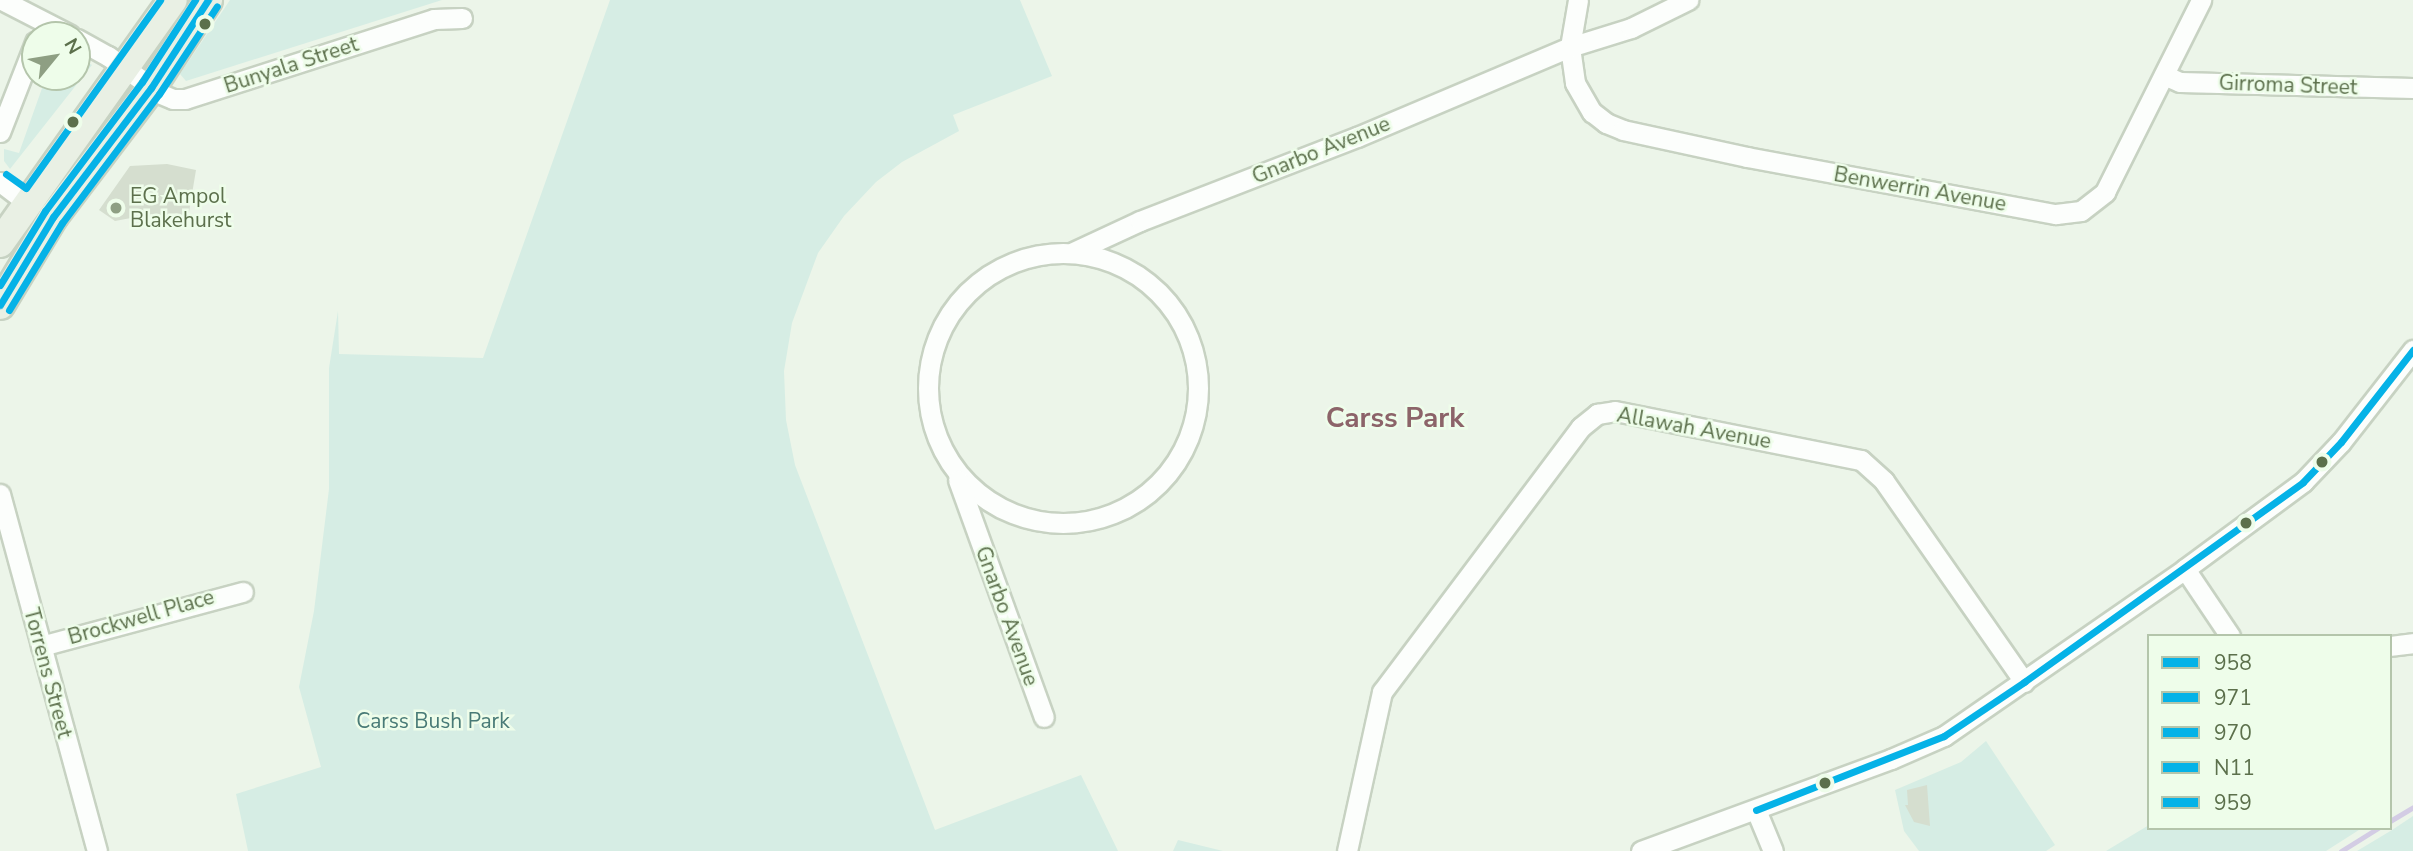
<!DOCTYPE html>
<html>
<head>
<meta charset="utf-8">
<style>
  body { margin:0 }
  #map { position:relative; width:2413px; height:851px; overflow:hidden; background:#ecf5e9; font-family:"Nunito Sans",sans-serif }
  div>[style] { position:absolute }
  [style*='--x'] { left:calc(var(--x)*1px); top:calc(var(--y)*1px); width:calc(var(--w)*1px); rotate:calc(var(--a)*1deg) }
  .green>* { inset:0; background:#d6ede4 }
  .stream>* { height:5px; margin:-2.5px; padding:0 2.5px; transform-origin:2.5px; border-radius:2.5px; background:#d3cce4 }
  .building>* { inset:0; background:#d5decf }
  .roads { filter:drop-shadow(2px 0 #c7d2c2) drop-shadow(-2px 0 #c7d2c2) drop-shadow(0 2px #c7d2c2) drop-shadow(0 -2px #c7d2c2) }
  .minor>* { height:19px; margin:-9.5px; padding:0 9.5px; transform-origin:9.5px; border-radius:9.5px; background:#fcfefc }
  .minor>.ring { margin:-9.5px; padding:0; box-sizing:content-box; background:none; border:19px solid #fcfefc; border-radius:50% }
  .highway>* { height:28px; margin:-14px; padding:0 14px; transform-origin:14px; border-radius:14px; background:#e9f0e4 }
  .bus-1>* { height:7px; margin:-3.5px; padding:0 3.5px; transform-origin:3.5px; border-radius:3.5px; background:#05b2e7 }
  .bus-2>* { height:7px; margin:-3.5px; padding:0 3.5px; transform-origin:3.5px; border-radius:3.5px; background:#05b2e7 }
  .bus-3>* { height:7px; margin:-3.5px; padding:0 3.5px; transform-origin:3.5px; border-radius:3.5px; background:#05b2e7 }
  .bus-4>* { height:7px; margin:-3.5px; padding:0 3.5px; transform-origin:3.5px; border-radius:3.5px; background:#05b2e7 }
  .bus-5>* { height:7px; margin:-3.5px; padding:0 3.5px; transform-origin:3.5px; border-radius:3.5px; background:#05b2e7 }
  .dots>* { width:19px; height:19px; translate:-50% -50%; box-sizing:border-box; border:4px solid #eefdea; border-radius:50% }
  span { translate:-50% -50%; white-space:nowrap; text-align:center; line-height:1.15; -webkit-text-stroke:5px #eefdea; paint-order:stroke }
  .street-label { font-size:21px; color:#5c704c }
  .poi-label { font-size:21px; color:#5c704c }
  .left { translate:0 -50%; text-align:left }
  .park-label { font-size:21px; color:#487a76 }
  .district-label { font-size:28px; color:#8c6469; font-weight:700 }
  .legend { position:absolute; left:2147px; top:634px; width:245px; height:196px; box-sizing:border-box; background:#eefdea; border:2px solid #b4c5ab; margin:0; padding:9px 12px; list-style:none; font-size:21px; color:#5c704c }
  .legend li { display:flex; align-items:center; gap:14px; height:35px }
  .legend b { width:35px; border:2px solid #b4c5ab }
  .north { position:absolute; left:21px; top:21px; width:70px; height:70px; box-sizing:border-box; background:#eefdea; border:2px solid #b4c5ab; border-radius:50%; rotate:60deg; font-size:19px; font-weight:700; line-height:28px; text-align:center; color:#5c704c }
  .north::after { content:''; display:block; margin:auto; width:24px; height:32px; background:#8e9f83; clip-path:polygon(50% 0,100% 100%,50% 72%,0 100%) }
</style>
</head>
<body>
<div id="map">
  <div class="green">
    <div style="clip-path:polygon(230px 0,442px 0,186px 81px,180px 74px)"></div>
    <div style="clip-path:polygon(610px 0,1020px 0,1052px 76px,953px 115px,959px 131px,902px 162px,876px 182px,844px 216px,818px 253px,792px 323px,784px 371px,786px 420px,795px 465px,935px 830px,1081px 775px,1118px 851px,248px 851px,236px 794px,321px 767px,299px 687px,314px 611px,329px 489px,329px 368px,338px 311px,339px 354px,483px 358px)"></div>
    <div style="clip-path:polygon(77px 57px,92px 65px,10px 169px,4px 161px,4px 149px,19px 153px,46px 77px,77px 77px)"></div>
    <div style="clip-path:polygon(1986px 741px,2055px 845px,2046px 851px,1919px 851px,1904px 831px,1895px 790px,1961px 762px)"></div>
    <div style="clip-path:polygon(2413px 816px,2413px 851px,2357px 851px,2392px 830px)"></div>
    <div style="clip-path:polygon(2149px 825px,2149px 828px,2362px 828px,2326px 851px,2106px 851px)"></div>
    <div style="clip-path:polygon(1178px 840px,1223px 851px,1173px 851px)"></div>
  </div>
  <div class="stream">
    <div style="--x:2390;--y:821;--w:27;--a:-31"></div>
    <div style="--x:2341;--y:851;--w:44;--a:-31.9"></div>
  </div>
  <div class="building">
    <div style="clip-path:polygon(167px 164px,196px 170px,188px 218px,153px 224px,152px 214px,115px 221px,99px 210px,130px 166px)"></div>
    <div style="clip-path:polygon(1927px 785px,1930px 826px,1914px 822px,1905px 805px,1908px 805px,1907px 790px)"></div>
  </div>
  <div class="roads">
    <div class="minor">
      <div style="--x:2;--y:0;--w:76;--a:27.2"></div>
      <div style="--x:1578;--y:0;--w:48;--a:99.7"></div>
      <div style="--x:1570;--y:47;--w:36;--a:82"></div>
      <div style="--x:1575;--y:83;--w:34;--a:60"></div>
      <div style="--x:1592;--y:112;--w:18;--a:38"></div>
      <div style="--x:1606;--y:123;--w:18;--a:22"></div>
      <div style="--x:1623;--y:130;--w:127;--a:12.3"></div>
      <div style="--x:1747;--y:157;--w:314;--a:10.5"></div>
      <div style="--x:2056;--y:214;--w:25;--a:-7"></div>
      <div style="--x:2081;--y:211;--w:31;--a:-38"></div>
      <div style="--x:2105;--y:192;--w:215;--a:-63.4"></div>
      <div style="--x:77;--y:39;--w:35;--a:29"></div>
      <div style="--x:108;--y:56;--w:65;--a:35.6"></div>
      <div style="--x:161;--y:94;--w:13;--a:23"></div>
      <div style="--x:173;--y:99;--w:12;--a:0"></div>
      <div style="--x:185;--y:99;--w:262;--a:-17.8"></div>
      <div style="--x:434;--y:19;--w:28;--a:-2"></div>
      <div style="--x:2164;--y:75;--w:17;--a:24"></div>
      <div style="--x:2180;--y:82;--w:233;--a:1.5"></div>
      <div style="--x:0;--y:132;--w:97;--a:-68.7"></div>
      <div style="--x:0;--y:182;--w:35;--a:37"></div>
      <div style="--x:1073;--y:252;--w:74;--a:-24.8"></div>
      <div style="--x:1140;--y:221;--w:233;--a:-21.2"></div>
      <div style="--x:1357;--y:137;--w:231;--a:-22.9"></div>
      <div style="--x:1570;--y:47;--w:64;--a:-17.3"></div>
      <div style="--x:1631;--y:28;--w:64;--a:-26.2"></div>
      <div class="ring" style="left:928px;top:253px;width:251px;height:251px"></div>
      <div style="--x:958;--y:480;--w:252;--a:70.1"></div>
      <div style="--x:0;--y:494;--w:370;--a:74.8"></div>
      <div style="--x:2185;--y:569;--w:81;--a:56.1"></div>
      <div style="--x:41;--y:646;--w:209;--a:-15"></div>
      <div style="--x:2390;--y:646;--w:23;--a:-7"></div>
      <div style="--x:1756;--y:810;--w:44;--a:67.5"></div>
      <div style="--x:1347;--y:851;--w:163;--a:-77.6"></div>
      <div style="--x:1382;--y:692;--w:331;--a:-53.1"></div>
      <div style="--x:1581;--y:427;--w:21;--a:-39"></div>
      <div style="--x:1597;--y:414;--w:18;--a:-9"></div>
      <div style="--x:1615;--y:411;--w:251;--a:11.3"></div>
      <div style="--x:1861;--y:460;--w:31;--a:42"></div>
      <div style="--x:1884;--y:481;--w:245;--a:55.1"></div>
      <div style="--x:1641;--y:851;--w:266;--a:-20.2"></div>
      <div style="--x:1891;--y:759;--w:58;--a:-23.5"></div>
      <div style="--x:1944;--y:736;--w:293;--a:-34.7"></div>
      <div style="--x:2185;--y:569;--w:147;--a:-36.4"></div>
      <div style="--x:2303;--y:482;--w:55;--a:-46.5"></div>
      <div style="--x:2341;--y:442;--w:117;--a:-52"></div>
    </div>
    <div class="highway">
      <div style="--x:0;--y:243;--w:298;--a:-54.6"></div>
      <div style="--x:0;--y:305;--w:103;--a:-58.9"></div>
      <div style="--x:53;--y:217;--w:162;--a:-52.8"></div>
      <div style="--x:151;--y:88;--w:105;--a:-57.1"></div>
    </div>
  </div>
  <div class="bus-1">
    <div style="--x:1756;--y:810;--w:202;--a:-21.5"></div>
    <div style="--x:1944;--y:736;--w:97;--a:-34"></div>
    <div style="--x:2024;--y:682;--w:343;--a:-35.6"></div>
    <div style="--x:2303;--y:482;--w:55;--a:-46.5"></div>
    <div style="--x:2341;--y:442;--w:117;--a:-52"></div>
  </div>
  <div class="bus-2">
    <div style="--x:0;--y:305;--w:103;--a:-58.9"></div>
    <div style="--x:53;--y:217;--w:162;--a:-52.8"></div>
    <div style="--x:151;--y:88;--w:105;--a:-57.1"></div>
  </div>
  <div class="bus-3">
    <div style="--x:9;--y:310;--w:102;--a:-58.7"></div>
    <div style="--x:62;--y:223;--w:161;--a:-53.1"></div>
    <div style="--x:159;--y:94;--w:105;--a:-56.6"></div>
  </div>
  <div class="bus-4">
    <div style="--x:0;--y:285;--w:87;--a:-58.7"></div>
    <div style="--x:45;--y:211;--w:161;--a:-53.1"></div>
    <div style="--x:142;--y:82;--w:98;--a:-57.1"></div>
  </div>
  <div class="bus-5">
    <div style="--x:6;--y:174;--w:24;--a:35"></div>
    <div style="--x:26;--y:188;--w:231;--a:-54.5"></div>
  </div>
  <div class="dots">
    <div style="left:205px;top:24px;background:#5c704c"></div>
    <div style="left:73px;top:122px;background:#5c704c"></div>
    <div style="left:116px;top:208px;background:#8e9f83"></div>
    <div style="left:2322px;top:462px;background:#5c704c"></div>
    <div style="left:2246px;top:523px;background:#5c704c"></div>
    <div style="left:1825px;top:783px;background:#5c704c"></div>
  </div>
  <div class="street-label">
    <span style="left:291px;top:65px;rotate:-18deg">Bunyala Street</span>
    <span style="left:2288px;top:85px;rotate:2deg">Girroma Street</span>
    <span style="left:1321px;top:150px;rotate:-22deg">Gnarbo Avenue</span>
    <span style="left:1920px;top:189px;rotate:10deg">Benwerrin Avenue</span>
    <span style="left:1694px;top:428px;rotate:10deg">Allawah Avenue</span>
    <span style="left:1007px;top:616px;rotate:70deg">Gnarbo Avenue</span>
    <span style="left:141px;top:617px;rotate:-16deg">Brockwell Place</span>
    <span style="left:48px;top:673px;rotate:75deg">Torrens Street</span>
  </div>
  <div class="poi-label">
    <span class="left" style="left:130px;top:208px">EG Ampol<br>Blakehurst</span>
  </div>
  <div class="park-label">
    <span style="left:433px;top:721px">Carss Bush Park</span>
  </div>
  <div class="district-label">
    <span style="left:1395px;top:418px">Carss Park</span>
  </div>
  <ul class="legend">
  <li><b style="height:9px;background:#05b2e7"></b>958</li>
  <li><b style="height:9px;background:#05b2e7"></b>971</li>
  <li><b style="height:9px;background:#05b2e7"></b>970</li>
  <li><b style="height:9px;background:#05b2e7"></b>N11</li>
  <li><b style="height:9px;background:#05b2e7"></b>959</li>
  </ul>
  <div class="north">N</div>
</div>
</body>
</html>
